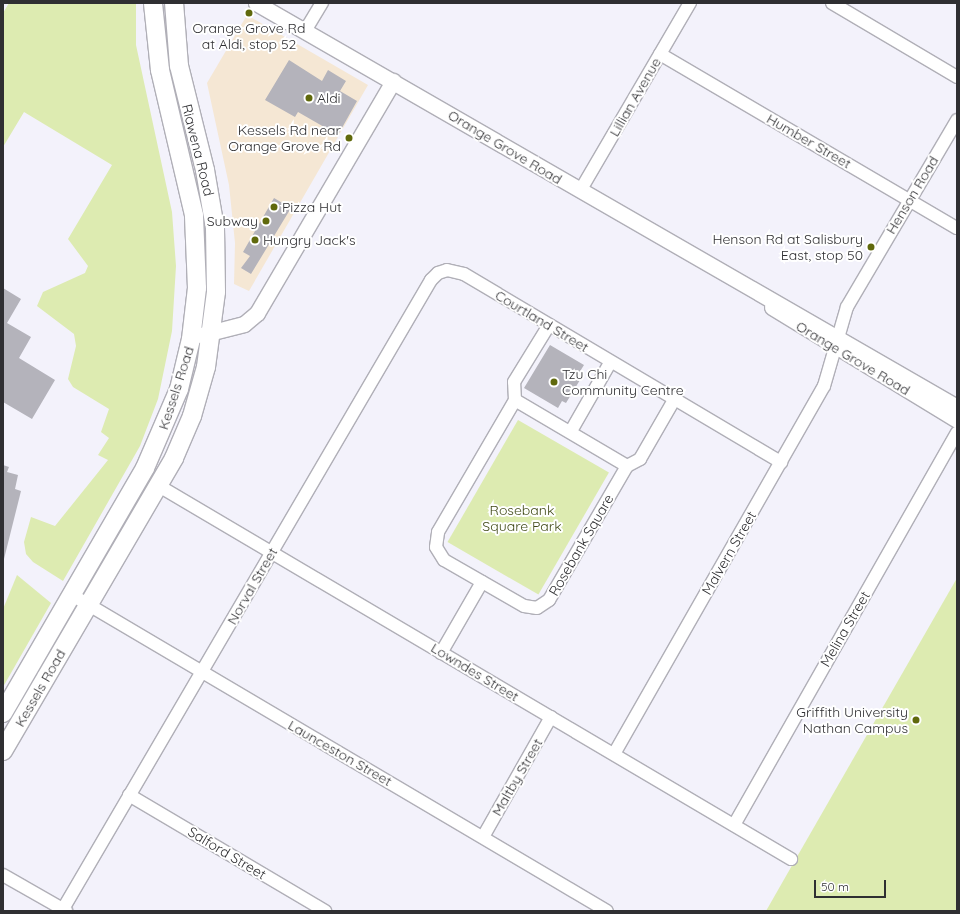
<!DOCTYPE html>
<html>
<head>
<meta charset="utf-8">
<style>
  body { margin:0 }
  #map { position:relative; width:960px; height:914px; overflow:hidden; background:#f3f2fb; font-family:Quicksand,sans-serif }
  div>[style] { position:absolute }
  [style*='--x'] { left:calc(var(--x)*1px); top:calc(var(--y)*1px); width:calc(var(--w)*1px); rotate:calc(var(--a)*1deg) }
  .commercial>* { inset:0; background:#f5e7d4 }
  .green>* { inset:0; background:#ddebb1; transform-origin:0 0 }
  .building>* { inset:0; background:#b4b3bb }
  .roads { filter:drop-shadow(1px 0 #b0afb7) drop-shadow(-1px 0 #b0afb7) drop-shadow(0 1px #b0afb7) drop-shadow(0 -1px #b0afb7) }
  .minor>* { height:12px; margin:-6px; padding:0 6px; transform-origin:6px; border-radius:6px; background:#fff }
  .major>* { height:15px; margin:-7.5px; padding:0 7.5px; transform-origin:7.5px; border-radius:7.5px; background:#fff }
  .highway>* { height:18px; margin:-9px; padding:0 9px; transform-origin:9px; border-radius:9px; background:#fff }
  .dots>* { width:11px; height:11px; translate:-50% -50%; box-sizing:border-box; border:2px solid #fff; border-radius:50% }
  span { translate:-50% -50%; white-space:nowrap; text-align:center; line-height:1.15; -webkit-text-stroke:4px #fff; paint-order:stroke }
  .poi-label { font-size:14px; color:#2f2f32 }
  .left { translate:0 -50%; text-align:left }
  .right { translate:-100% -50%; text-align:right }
  .street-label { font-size:14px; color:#2f2f32 }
  .park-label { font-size:14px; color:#3f4815 }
  .frame { position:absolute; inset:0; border:4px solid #2f2f32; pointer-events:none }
  .scale { position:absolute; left:814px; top:880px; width:72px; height:18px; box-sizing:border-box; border:2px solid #2f2f32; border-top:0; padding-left:5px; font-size:12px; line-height:14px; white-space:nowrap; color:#2f2f32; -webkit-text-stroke:3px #fff; paint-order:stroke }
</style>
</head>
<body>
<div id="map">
  <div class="commercial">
    <div style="clip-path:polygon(247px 15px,368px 85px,249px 291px,234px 284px,235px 243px,229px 185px,207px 83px)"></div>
  </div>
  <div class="green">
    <div style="clip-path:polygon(9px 3px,136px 3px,136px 45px,172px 212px,176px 266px,172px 331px,158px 399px,140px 446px,63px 581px,33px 562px,26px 554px,24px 542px,31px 517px,55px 526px,108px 460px,98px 455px,109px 438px,101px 432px,109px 409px,73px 387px,68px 379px,76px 346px,74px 334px,37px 306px,43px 292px,85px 273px,88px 266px,68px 239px,112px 165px,24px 112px,3px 147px,3px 13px)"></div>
    <div style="left:518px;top:420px;width:105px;height:141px;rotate:30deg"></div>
    <div style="clip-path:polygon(17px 575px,51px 603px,3px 687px,3px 609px)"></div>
    <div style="clip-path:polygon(957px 578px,957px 911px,766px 911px,794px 862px)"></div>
  </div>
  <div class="building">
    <div style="clip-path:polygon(289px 60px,322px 81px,328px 70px,346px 81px,340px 91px,357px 101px,338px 135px,298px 112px,295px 117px,265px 100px)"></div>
    <div style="clip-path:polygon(274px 198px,291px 208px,251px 274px,241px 268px,250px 256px,243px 252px)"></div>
    <div style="clip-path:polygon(3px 288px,21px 299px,7px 323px,31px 337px,19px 358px,55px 380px,32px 419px,3px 402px)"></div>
    <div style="clip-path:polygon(550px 345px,584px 365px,579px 373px,583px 375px,566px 403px,562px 401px,558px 408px,524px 388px)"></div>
    <div style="clip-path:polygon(3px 465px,9px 467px,7px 472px,18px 475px,15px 489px,21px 491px,4px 559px)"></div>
  </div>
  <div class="roads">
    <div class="minor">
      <div style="--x:832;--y:3;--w:145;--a:30.6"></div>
      <div style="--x:305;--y:31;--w:33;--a:-59"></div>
      <div style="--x:660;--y:54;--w:344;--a:30.4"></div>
      <div style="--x:580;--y:191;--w:218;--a:-59.7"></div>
      <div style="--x:515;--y:400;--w:130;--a:30.5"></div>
      <div style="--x:627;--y:466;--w:155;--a:120.2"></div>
      <div style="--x:549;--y:600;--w:14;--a:146"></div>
      <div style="--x:537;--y:608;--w:13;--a:-171"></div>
      <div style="--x:524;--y:606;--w:92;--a:-150.1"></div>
      <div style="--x:444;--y:560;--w:15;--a:-122"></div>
      <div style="--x:436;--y:547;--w:15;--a:-82"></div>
      <div style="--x:438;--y:532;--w:153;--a:-59.7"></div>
      <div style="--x:515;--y:400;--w:18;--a:-93"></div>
      <div style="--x:514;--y:382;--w:67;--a:-58.4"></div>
      <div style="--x:571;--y:431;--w:78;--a:-60.2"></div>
      <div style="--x:627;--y:466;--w:15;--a:-28"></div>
      <div style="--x:640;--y:459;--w:68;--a:-60"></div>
      <div style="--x:159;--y:486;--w:734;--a:30.55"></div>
      <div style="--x:72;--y:595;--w:621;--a:30.57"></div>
      <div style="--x:441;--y:653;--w:82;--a:-60"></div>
      <div style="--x:614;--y:754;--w:424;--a:-60.3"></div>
      <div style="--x:824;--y:386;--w:82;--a:-73.8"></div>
      <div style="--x:847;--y:307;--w:217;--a:-59.5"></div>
      <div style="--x:129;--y:795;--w:228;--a:30.6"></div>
      <div style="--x:734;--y:825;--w:451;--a:-60.4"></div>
      <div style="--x:483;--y:837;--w:138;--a:-60.5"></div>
      <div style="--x:3;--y:875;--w:73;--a:29.7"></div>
      <div style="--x:63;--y:909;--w:729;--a:-59.67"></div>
      <div style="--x:431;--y:280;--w:10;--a:-45"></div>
      <div style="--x:438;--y:273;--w:9;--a:-18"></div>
      <div style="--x:447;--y:270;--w:17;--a:13"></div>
      <div style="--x:464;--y:274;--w:369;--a:30.7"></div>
    </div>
    <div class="major">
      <div style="--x:256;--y:3;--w:809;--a:29.96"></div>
      <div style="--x:772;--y:307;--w:217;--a:31.4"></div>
      <div style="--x:201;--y:335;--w:44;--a:-14.3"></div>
      <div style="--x:244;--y:324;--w:17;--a:-40"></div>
      <div style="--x:257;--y:313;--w:269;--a:-59.6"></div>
    </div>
    <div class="highway">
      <div style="--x:3;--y:713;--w:283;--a:-59.9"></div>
      <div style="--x:145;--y:468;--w:86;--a:-66.7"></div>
      <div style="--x:179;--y:389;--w:51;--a:-76.5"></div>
      <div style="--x:191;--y:339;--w:51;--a:-83.3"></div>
      <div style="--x:197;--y:288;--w:73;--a:-92.4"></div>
      <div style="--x:194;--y:215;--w:149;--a:-103.2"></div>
      <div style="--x:160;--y:70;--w:67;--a:-96"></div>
      <div style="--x:3;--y:751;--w:339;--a:-59.7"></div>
      <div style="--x:174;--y:458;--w:46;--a:-66.8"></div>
      <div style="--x:192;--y:416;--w:51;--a:-74.1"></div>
      <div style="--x:206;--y:367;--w:76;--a:-82.4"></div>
      <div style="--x:216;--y:292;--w:64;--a:-90.9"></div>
      <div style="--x:215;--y:228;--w:59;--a:-99.8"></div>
      <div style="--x:205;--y:170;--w:107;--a:-104"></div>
      <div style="--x:179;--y:66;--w:63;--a:-94.5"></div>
    </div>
  </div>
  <div class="dots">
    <div style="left:249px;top:13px;background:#60690c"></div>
    <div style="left:309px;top:98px;background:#60690c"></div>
    <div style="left:349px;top:138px;background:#60690c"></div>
    <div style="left:274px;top:207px;background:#60690c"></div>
    <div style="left:266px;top:221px;background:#60690c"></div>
    <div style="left:255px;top:240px;background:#60690c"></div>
    <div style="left:871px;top:247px;background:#60690c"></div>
    <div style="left:554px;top:382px;background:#60690c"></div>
    <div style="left:916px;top:720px;background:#60690c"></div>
  </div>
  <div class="poi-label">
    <span style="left:249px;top:36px">Orange Grove Rd<br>at Aldi, stop 52</span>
    <span class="left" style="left:317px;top:98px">Aldi</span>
    <span class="right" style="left:341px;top:138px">Kessels Rd near<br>Orange Grove Rd</span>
    <span class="left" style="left:282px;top:207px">Pizza Hut</span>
    <span class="right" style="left:258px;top:221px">Subway</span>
    <span class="right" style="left:863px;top:247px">Henson Rd at Salisbury<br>East, stop 50</span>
    <span class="left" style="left:263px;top:240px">Hungry Jack's</span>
    <span class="left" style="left:562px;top:382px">Tzu Chi<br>Community Centre</span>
    <span class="right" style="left:908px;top:720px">Griffith University<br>Nathan Campus</span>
  </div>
  <div class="street-label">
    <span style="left:635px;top:97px;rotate:-60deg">Lillian Avenue</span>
    <span style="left:809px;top:141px;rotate:30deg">Humber Street</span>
    <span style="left:505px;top:147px;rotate:31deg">Orange Grove Road</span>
    <span style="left:198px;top:150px;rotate:76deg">Riawena Road</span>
    <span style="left:912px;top:195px;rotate:-59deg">Henson Road</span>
    <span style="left:542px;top:321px;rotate:31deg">Courtland Street</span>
    <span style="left:853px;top:358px;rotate:31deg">Orange Grove Road</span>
    <span style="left:176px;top:388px;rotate:-72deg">Kessels Road</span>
    <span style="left:581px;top:545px;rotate:-60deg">Rosebank Square</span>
    <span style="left:729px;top:553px;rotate:-60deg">Malvern Street</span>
    <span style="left:252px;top:586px;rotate:-60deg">Norval Street</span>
    <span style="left:845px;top:629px;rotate:-60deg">Melina Street</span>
    <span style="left:475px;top:672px;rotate:31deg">Lowndes Street</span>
    <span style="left:40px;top:688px;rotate:-60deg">Kessels Road</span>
    <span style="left:340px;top:753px;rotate:30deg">Launceston Street</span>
    <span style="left:517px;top:777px;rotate:-60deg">Maltby Street</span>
    <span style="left:227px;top:853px;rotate:31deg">Salford Street</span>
  </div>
  <div class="park-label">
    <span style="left:522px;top:518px">Rosebank<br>Square Park</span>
  </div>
  <div class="frame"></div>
  <div class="scale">50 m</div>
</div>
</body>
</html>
